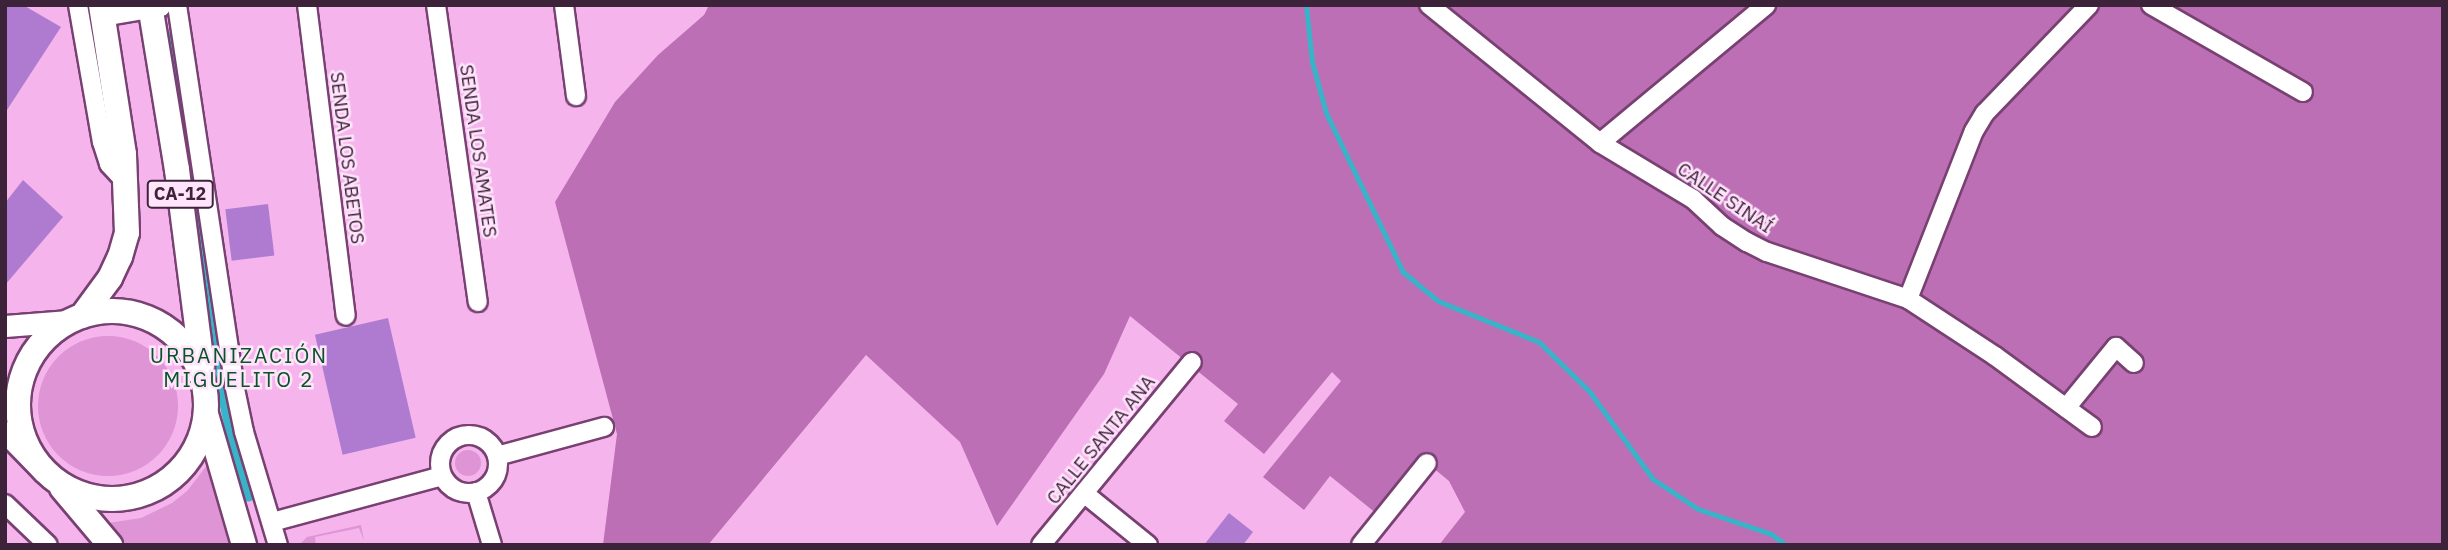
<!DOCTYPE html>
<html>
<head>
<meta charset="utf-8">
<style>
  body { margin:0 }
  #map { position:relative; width:2448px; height:550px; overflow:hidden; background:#f5b5ec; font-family:"IBM Plex Sans",sans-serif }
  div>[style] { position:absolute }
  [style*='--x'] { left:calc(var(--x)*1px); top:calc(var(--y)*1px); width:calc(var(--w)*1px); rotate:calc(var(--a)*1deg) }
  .green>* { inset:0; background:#df94d6 }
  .round { border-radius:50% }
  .forest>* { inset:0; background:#bd6fb5 }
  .stream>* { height:5px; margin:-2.5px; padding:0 2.5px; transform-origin:2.5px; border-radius:2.5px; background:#39b3c7 }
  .canal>* { height:18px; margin:-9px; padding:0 9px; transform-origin:9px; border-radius:9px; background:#39b3c7 }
  .building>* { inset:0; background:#af7bd1; transform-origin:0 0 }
  .roads { filter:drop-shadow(2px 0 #784172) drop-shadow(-2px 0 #784172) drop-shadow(0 2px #784172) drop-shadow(0 -2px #784172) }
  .minor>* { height:18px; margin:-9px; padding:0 9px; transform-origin:9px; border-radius:9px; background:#fff }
  .minor>.ring { margin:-9px; padding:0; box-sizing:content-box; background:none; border:18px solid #fff; border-radius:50% }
  .major>* { height:21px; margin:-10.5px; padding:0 10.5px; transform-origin:10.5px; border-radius:10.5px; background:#fff }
  .highway>* { height:24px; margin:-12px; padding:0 12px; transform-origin:12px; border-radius:12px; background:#fff }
  .highway>.ring { margin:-12px; padding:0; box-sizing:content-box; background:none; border:24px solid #fff; border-radius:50% }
  span { translate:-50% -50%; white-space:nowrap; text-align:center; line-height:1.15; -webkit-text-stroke:5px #ffe4fb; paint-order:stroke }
  .shield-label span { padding:2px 5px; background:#ffe4fb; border:2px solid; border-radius:5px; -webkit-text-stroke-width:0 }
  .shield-label { font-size:18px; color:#3c2339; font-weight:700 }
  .street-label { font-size:19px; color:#3c2339 }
  .neighbourhood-label { font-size:21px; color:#085327; letter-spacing:2px }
  .frame { position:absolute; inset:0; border:7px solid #3c2339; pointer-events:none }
</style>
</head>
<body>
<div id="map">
  <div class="green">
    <div class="round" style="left:38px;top:336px;width:140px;height:140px"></div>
    <div class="round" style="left:455px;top:450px;width:26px;height:26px"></div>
    <div style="clip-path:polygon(208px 464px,230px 545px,127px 545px,108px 523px,141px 518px,172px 503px,187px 491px)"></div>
    <div style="clip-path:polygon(361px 525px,364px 541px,359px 528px,315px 537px,316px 545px,299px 545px,307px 537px)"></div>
  </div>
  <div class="forest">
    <div style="clip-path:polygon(709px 5px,2443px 5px,2443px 545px,1439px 545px,1465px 512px,1449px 481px,1421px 458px,1377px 514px,1330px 476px,1304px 510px,1263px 477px,1341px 381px,1332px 372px,1264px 454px,1224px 421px,1238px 404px,1130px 316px,1104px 374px,997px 526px,960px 442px,866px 355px,708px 545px,603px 545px,617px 434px,555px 202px,615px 102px,658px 55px,704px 15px)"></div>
  </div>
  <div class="stream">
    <div style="--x:1306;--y:5;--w:57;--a:84"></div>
    <div style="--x:1312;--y:62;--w:53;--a:74.6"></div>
    <div style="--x:1326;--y:113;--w:177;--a:64.2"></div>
    <div style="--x:1403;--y:272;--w:45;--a:39.6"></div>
    <div style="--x:1438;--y:301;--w:109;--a:22.1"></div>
    <div style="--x:1539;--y:342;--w:70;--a:44.4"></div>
    <div style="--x:1589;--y:391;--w:109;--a:54"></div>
    <div style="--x:1653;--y:479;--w:54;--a:33.7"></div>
    <div style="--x:1698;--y:509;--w:77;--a:18.9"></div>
    <div style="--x:1771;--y:534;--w:19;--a:36"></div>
  </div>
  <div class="canal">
    <div style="--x:174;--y:40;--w:347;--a:81.7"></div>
    <div style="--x:224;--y:383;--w:112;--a:77.6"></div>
  </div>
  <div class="building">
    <div style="clip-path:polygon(5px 5px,23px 5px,61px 27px,5px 113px)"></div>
    <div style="clip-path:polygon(23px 180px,63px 217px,5px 285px,5px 203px)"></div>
    <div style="left:268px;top:204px;width:52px;height:43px;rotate:83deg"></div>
    <div style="left:388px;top:318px;width:123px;height:75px;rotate:77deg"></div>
    <div style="clip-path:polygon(1229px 513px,1253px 532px,1243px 545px,1204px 545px)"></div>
  </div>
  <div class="roads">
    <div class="minor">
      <div style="--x:78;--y:5;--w:139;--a:80.1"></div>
      <div style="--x:102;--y:142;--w:23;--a:72"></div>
      <div style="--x:109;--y:164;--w:25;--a:47"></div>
      <div style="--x:177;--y:5;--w:383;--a:81.4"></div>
      <div style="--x:234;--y:384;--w:49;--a:78.2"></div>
      <div style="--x:244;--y:432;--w:118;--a:73.3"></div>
      <div style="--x:307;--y:5;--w:313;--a:82.9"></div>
      <div style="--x:436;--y:5;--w:300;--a:82"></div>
      <div style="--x:564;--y:5;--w:92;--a:82.5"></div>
      <div style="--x:1429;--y:5;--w:220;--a:38.9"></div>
      <div style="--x:1600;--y:143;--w:109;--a:31.1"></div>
      <div style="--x:1693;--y:199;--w:40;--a:43"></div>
      <div style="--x:1722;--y:226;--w:30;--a:33"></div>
      <div style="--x:1747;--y:242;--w:22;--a:27"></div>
      <div style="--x:1767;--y:252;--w:149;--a:18.4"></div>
      <div style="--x:1908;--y:299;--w:104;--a:33.2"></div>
      <div style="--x:1995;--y:356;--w:120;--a:36.2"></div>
      <div style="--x:2151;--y:5;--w:175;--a:29.8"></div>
      <div style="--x:103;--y:17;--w:59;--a:-9.8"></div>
      <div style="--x:1600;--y:143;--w:216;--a:-39.7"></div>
      <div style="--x:1908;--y:299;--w:180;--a:-68.6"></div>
      <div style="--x:1974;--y:131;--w:21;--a:-59"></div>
      <div style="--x:1985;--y:113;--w:150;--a:-46.1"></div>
      <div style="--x:2066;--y:408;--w:79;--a:-50.7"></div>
      <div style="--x:2116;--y:347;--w:24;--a:42"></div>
      <div class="ring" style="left:440px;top:435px;width:40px;height:40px"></div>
      <div style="--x:497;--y:456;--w:111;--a:-15.2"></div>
      <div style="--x:476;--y:492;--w:55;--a:73.2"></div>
      <div style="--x:1085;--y:494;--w:81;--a:39"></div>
      <div style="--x:5;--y:504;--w:59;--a:43.6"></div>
      <div style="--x:272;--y:522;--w:176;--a:-15.1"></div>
      <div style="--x:1041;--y:545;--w:237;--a:-50.5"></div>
      <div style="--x:1361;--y:545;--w:105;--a:-51.2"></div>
    </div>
    <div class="major">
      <div style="--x:5;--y:326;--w:64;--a:-4.5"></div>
      <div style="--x:5;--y:432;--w:56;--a:45.7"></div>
    </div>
    <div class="highway">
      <div style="--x:150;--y:5;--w:167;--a:80.7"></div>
      <div style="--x:177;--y:170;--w:198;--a:82.7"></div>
      <div class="ring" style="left:18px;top:311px;width:164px;height:164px"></div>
      <div style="--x:82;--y:316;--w:47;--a:-53.6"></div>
      <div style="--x:110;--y:278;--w:23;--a:-65"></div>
      <div style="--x:120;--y:257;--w:25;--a:-74"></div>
      <div style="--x:127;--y:233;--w:79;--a:-92.2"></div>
      <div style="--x:124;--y:154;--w:151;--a:-98.8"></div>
      <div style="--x:206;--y:414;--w:136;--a:73.8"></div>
      <div style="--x:62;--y:488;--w:75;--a:49.9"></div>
    </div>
  </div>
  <div class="shield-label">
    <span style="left:180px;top:194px">CA-12</span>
  </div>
  <div class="street-label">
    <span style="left:478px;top:151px;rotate:82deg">SENDA LOS AMATES</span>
    <span style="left:347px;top:158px;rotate:83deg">SENDA LOS ABETOS</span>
    <span style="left:1725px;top:198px;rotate:34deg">CALLE SINAÍ</span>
    <span style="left:1101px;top:440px;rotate:-51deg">CALLE SANTA ANA</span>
  </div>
  <div class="neighbourhood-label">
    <span style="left:239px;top:367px">URBANIZACIÓN<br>MIGUELITO 2</span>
  </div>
  <div class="frame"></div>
</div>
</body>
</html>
